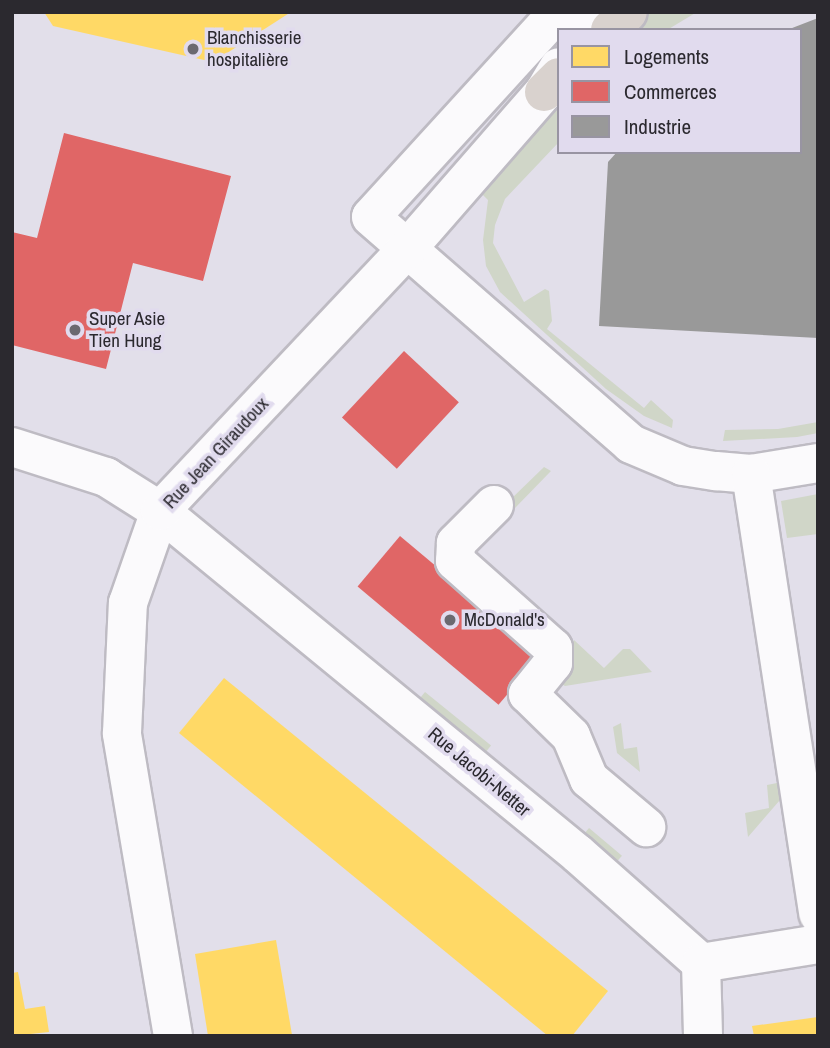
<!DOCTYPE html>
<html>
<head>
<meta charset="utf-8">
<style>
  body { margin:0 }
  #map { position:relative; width:830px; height:1048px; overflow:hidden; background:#e2dfea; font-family:"Archivo Narrow",sans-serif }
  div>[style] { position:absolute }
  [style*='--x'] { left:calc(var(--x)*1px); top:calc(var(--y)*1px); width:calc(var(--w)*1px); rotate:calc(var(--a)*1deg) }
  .green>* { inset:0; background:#d0d6c8; transform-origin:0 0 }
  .homes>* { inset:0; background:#ffd966 }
  .shops>* { inset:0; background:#e06666; transform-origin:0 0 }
  .industry>* { inset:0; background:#999 }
  .roads { filter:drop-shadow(2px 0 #bebbc3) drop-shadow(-2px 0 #bebbc3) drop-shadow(0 2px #bebbc3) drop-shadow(0 -2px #bebbc3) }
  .minor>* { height:38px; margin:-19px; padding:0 19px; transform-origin:19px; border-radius:19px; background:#fbfafc }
  .highway>* { height:38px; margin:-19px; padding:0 19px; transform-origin:19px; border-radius:19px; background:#d9d2ce }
  .dots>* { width:19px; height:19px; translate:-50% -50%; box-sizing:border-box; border:4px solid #e1dbee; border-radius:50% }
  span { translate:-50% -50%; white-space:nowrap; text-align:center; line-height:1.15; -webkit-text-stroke:7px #e1dbee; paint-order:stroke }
  .poi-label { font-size:19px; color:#2b292f }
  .left { translate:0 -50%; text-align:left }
  .street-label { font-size:19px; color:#2b292f }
  .frame { position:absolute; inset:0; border:14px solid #2b292f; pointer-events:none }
  .legend { position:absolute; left:557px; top:28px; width:245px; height:126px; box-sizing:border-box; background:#e1dbee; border:2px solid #9894a2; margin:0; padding:9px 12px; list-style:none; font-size:21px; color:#2b292f }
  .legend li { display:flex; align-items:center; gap:14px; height:35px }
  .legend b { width:35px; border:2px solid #9894a2 }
</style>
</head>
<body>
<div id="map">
  <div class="green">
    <div style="clip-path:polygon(644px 12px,697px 12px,667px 30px,626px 30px)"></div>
    <div style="clip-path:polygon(559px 102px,559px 142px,505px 199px,495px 225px,493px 243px,524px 302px,545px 289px,549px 291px,552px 321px,547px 329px,644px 408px,651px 400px,673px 420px,672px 428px,644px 416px,606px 389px,500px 292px,486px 266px,483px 240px,488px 200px,479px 191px)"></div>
    <div style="clip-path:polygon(818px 422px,818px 433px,797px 437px,723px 441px,725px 430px,778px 429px)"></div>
    <div style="clip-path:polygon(544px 467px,551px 471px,515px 508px,511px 499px)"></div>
    <div style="clip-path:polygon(818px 494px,818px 534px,787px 538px,781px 501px)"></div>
    <div style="clip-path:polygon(574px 640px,604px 668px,623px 649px,630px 649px,652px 672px,565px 686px,555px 680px)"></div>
    <div style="left:425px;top:692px;width:85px;height:11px;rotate:39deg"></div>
    <div style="clip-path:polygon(621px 723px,624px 749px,637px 747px,640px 772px,617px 753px,613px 727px)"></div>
    <div style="clip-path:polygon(777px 783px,780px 800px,748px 837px,745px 813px,769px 808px,767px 785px)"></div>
    <div style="left:589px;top:828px;width:43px;height:12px;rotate:40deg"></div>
  </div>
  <div class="homes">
    <div style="clip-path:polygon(44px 12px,291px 12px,213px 62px,53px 26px)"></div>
    <div style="clip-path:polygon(224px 678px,608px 991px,572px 1036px,548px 1036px,179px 733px)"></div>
    <div style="clip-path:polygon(276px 940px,292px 1035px,208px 1036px,195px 954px)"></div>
    <div style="clip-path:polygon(18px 972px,25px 1009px,45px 1006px,49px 1032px,12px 1036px,12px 973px)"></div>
    <div style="clip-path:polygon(818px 1017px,818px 1036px,754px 1036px,752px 1026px)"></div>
  </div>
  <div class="shops">
    <div style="clip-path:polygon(64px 133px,231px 176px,203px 281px,133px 263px,106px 369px,12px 345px,12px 232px,37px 238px)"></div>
    <div style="left:404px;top:351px;width:75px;height:91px;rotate:43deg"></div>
    <div style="left:400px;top:536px;width:184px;height:66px;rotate:40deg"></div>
  </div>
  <div class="industry">
    <div style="clip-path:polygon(818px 18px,818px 338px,599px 326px,608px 162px,617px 152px,800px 152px,800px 30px,787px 30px)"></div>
  </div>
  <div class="roads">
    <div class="minor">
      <div style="--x:558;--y:12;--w:277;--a:132.4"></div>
      <div style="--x:371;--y:217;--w:345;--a:41.1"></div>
      <div style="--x:631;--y:444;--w:56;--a:22.9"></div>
      <div style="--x:683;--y:466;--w:33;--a:9"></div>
      <div style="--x:716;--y:471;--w:35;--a:5"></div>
      <div style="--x:751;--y:474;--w:68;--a:-9.3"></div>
      <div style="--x:581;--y:30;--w:21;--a:-59"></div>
      <div style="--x:12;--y:447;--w:99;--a:17.7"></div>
      <div style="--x:106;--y:477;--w:64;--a:32.2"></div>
      <div style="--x:160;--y:511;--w:541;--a:39.37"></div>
      <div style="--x:578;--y:854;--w:164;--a:41.5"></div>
      <div style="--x:751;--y:474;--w:445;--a:81.3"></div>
      <div style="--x:494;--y:505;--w:54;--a:135"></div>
      <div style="--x:456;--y:543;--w:18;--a:93"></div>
      <div style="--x:455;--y:561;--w:131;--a:41.6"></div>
      <div style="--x:553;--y:648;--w:15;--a:90"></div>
      <div style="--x:553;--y:663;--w:40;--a:129"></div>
      <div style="--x:528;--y:694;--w:60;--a:44.3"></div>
      <div style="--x:571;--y:736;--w:47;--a:67.3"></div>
      <div style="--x:589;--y:779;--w:75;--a:40.1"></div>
      <div style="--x:701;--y:963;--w:119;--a:-9.2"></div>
      <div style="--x:701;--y:963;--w:73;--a:88.4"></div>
      <div style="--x:173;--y:1036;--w:307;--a:-99.6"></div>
      <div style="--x:122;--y:733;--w:130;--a:-87.4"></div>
      <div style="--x:128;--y:603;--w:97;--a:-70.8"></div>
      <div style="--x:160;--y:511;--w:360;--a:-46.7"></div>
      <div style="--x:407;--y:249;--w:208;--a:-48.9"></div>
      <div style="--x:544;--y:92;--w:29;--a:-59"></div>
    </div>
    <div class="highway">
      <div style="--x:610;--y:30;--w:25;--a:-45"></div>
      <div style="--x:544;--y:92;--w:21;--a:-45"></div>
    </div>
  </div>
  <div class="dots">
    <div style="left:193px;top:49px;background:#6b6970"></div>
    <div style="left:75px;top:330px;background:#6b6970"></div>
    <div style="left:450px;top:620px;background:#6b6970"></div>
  </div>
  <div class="poi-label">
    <span class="left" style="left:207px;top:49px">Blanchisserie<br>hospitalière</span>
    <span class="left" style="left:89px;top:330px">Super Asie<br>Tien Hung</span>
    <span class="left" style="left:464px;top:620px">McDonald's</span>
  </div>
  <div class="street-label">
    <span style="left:216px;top:453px;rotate:-47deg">Rue Jean Giraudoux</span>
    <span style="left:479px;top:772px;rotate:40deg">Rue Jacobi-Netter</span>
  </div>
  <div class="frame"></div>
  <ul class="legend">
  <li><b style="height:19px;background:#ffd966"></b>Logements</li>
  <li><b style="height:19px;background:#e06666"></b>Commerces</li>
  <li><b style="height:19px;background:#999"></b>Industrie</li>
  </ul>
</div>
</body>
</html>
